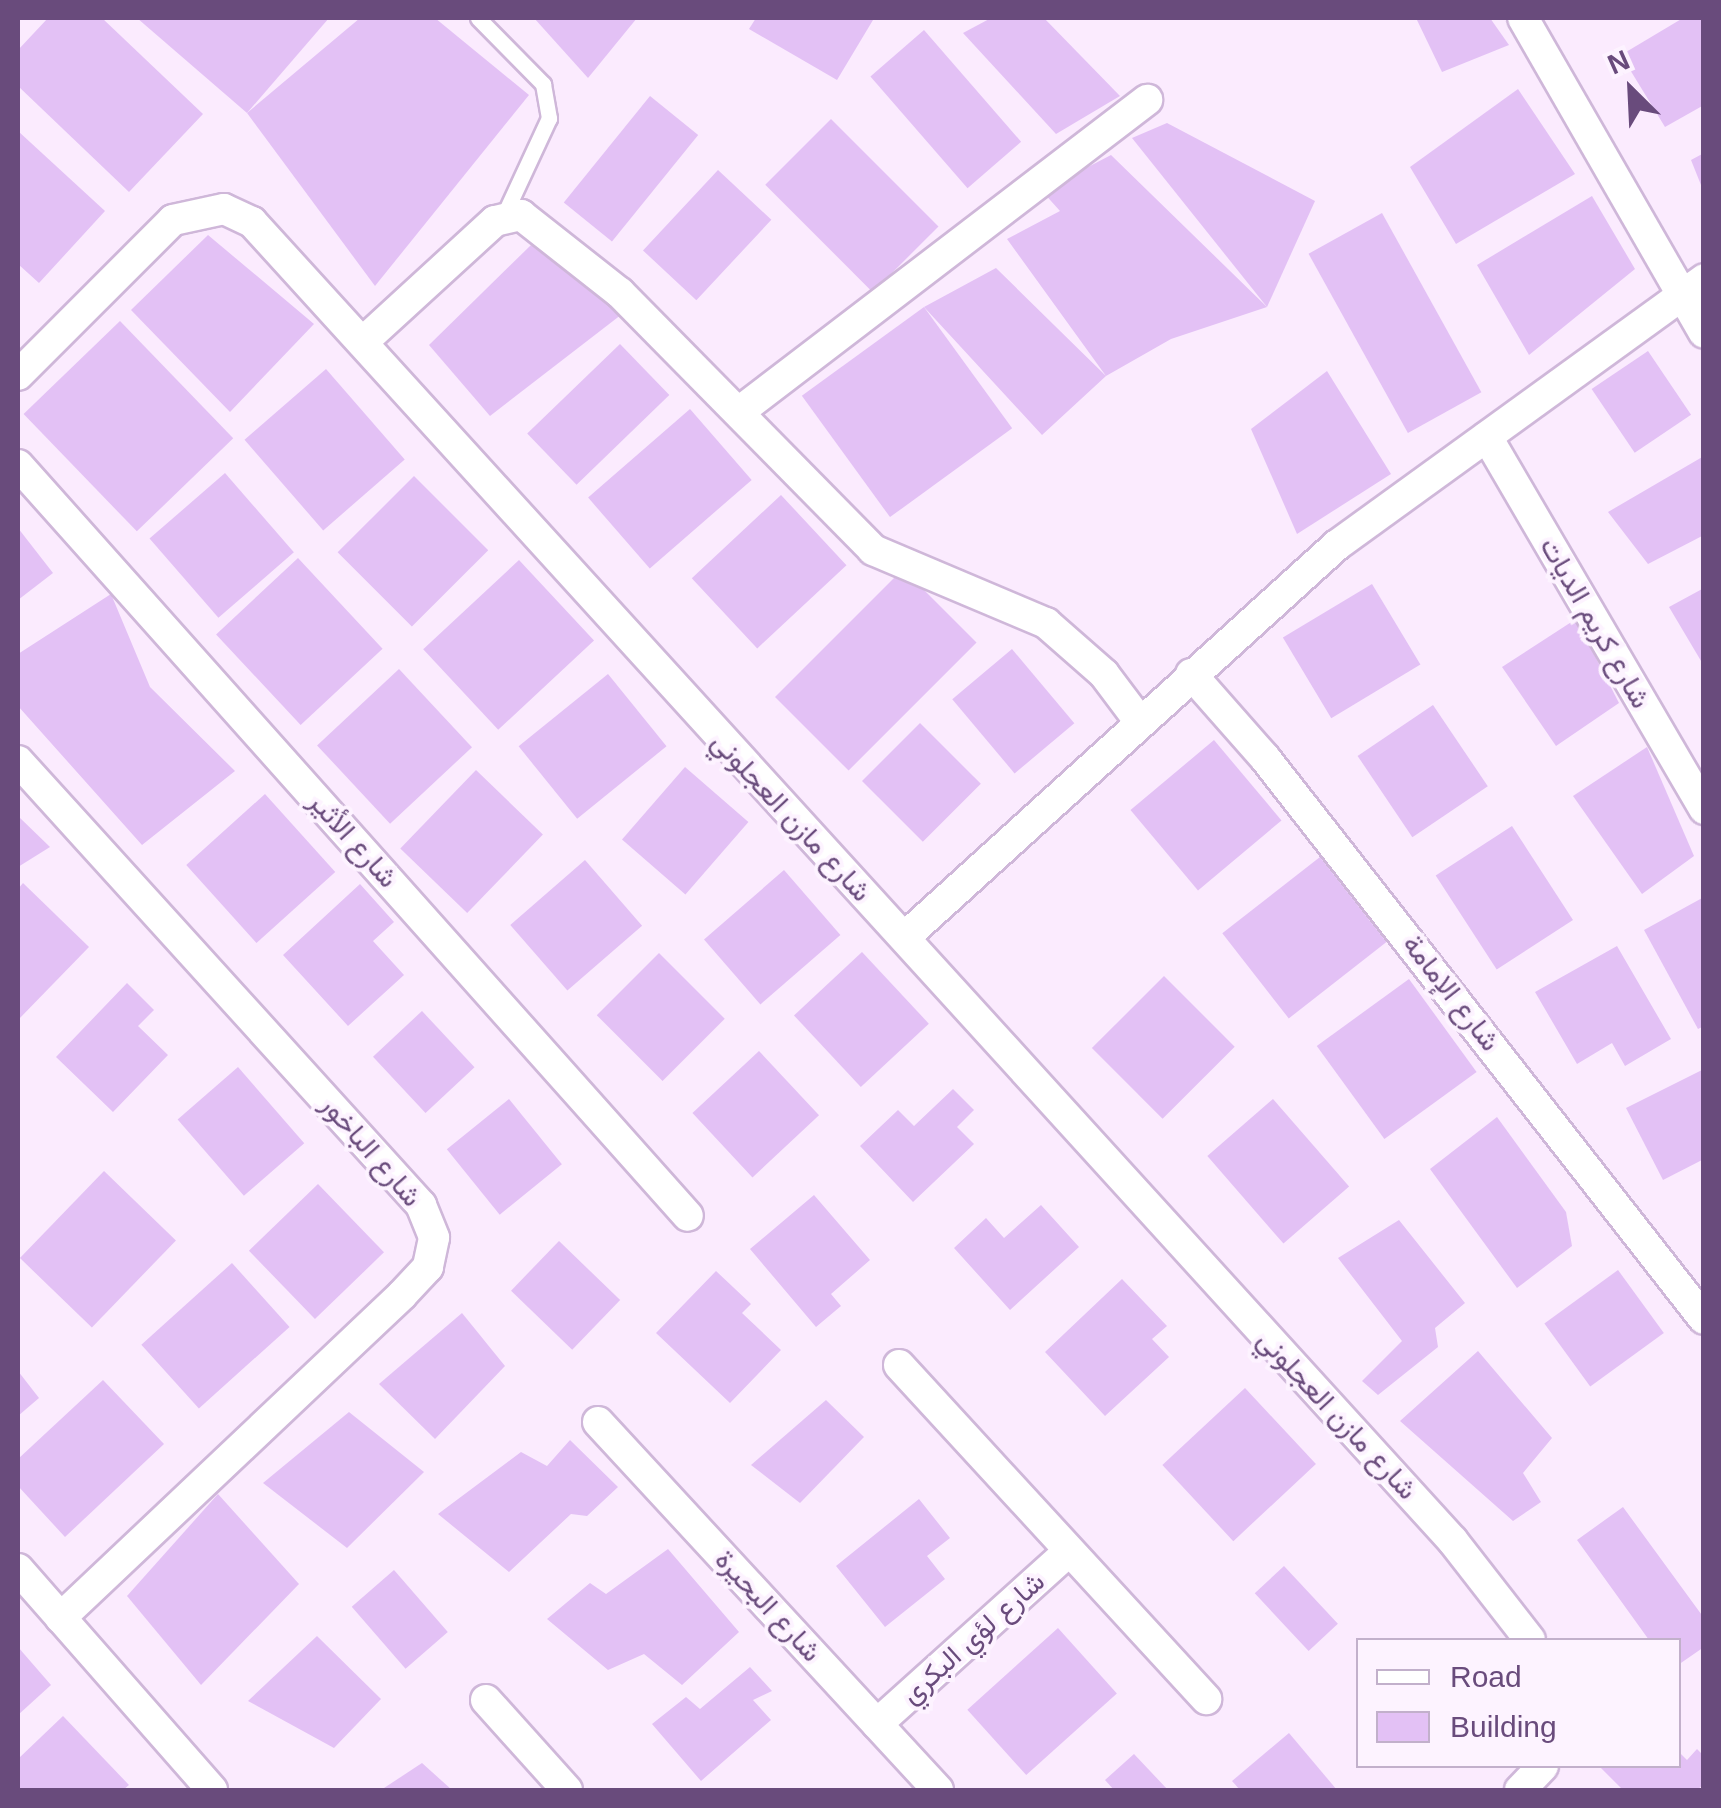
<!DOCTYPE html>
<html>
<head>
<meta charset="utf-8">
<style>
  body { margin:0 }
  #map { position:relative; width:1721px; height:1808px; overflow:hidden; background:#fbebfe; font-family:Helvetica,Vazirmatn,sans-serif }
  div>[style] { position:absolute }
  [style*='--x'] { left:calc(var(--x)*1px); top:calc(var(--y)*1px); width:calc(var(--w)*1px); rotate:calc(var(--a)*1deg) }
  .building>* { inset:0; background:#e3c1f5; transform-origin:0 0 }
  .roads { filter:drop-shadow(2px 0 #cfb7d9) drop-shadow(-2px 0 #cfb7d9) drop-shadow(0 2px #cfb7d9) drop-shadow(0 -2px #cfb7d9) }
  .lane>* { height:15px; margin:-7.5px; padding:0 7.5px; transform-origin:7.5px; border-radius:7.5px; background:#fff }
  .street>* { height:30px; margin:-15px; padding:0 15px; transform-origin:15px; border-radius:15px; background:#fff }
  span { translate:-50% -50%; white-space:nowrap; text-align:center; line-height:1.15; -webkit-text-stroke:8px #fdf3ff; paint-order:stroke }
  .street-label { font-size:28px; color:#694b7c }
  .frame { position:absolute; inset:0; border:20px solid #694b7c; pointer-events:none }
  .legend { position:absolute; left:1356px; top:1638px; width:325px; height:130px; box-sizing:border-box; background:#fdf3ff; border:2px solid #c2b0cb; margin:0; padding:12px 18px; list-style:none; font-size:30px; color:#694b7c }
  .legend li { display:flex; align-items:center; gap:20px; height:50px }
  .legend b { width:50px; border:2px solid #c2b0cb }
  .north { position:absolute; left:1581px; top:40px; width:100px; height:100px; -webkit-text-stroke:8px #fdf3ff; paint-order:stroke; rotate:336deg; font-size:28px; font-weight:700; line-height:40px; text-align:center; color:#694b7c }
  .north::after { content:''; display:block; margin:auto; width:35px; height:45px; background:#694b7c; clip-path:polygon(50% 0,100% 100%,50% 72%,0 100%) }
</style>
</head>
<body>
<div id="map">
  <div class="building">
    <div style="clip-path:polygon(48px 18px,102px 18px,203px 114px,129px 192px,18px 86px,18px 50px)"></div>
    <div style="clip-path:polygon(137px 18px,329px 18px,247px 113px)"></div>
    <div style="clip-path:polygon(360px 18px,435px 18px,529px 95px,375px 286px,247px 113px)"></div>
    <div style="clip-path:polygon(534px 18px,637px 18px,588px 78px)"></div>
    <div style="clip-path:polygon(756px 18px,868px 18px,873px 20px,837px 80px,749px 29px)"></div>
    <div style="clip-path:polygon(991px 18px,1044px 18px,1120px 96px,1056px 134px,963px 33px)"></div>
    <div style="clip-path:polygon(1416px 18px,1490px 18px,1509px 45px,1442px 72px)"></div>
    <div style="clip-path:polygon(1683px 18px,1704px 18px,1704px 105px,1665px 127px,1621px 55px)"></div>
    <div style="left:924px;top:30px;width:148px;height:71px;rotate:49deg"></div>
    <div style="clip-path:polygon(1518px 89px,1575px 174px,1456px 244px,1410px 167px)"></div>
    <div style="left:650px;top:96px;width:62px;height:137px;rotate:39deg"></div>
    <div style="left:831px;top:119px;width:152px;height:93px;rotate:45deg"></div>
    <div style="clip-path:polygon(1167px 123px,1315px 201px,1267px 307px,1132px 138px)"></div>
    <div style="clip-path:polygon(18px 131px,105px 211px,39px 283px,18px 264px)"></div>
    <div style="clip-path:polygon(1704px 153px,1704px 190px,1703px 190px,1691px 160px)"></div>
    <div style="clip-path:polygon(1111px 155px,1267px 307px,1171px 339px,1106px 376px,1042px 435px,924px 307px,996px 268px,1106px 376px,1007px 239px,1060px 211px,1042px 191px)"></div>
    <div style="left:718px;top:170px;width:73px;height:110px;rotate:43deg"></div>
    <div style="clip-path:polygon(1592px 196px,1635px 269px,1529px 355px,1477px 265px)"></div>
    <div style="left:1382px;top:213px;width:205px;height:84px;rotate:61deg"></div>
    <div style="clip-path:polygon(208px 235px,314px 324px,230px 412px,131px 310px)"></div>
    <div style="clip-path:polygon(531px 245px,626px 311px,490px 416px,429px 345px)"></div>
    <div style="left:924px;top:307px;width:150px;height:151px;rotate:54deg"></div>
    <div style="left:120px;top:321px;width:163px;height:134px;rotate:46deg"></div>
    <div style="left:620px;top:344px;width:71px;height:129px;rotate:46deg"></div>
    <div style="left:1648px;top:351px;width:77px;height:68px;rotate:56deg"></div>
    <div style="left:326px;top:369px;width:120px;height:108px;rotate:49deg"></div>
    <div style="clip-path:polygon(1327px 371px,1391px 474px,1297px 534px,1251px 429px)"></div>
    <div style="left:690px;top:409px;width:94px;height:135px;rotate:49deg"></div>
    <div style="clip-path:polygon(1704px 456px,1704px 535px,1648px 564px,1608px 512px)"></div>
    <div style="left:225px;top:473px;width:105px;height:100px;rotate:49deg"></div>
    <div style="left:414px;top:476px;width:105px;height:108px;rotate:45deg"></div>
    <div style="left:781px;top:495px;width:96px;height:122px;rotate:47deg"></div>
    <div style="clip-path:polygon(18px 528px,53px 573px,18px 600px)"></div>
    <div style="left:298px;top:558px;width:124px;height:112px;rotate:47deg"></div>
    <div style="left:519px;top:560px;width:110px;height:131px;rotate:47deg"></div>
    <div style="left:903px;top:569px;width:104px;height:181px;rotate:45deg"></div>
    <div style="left:1372px;top:584px;width:94px;height:104px;rotate:59deg"></div>
    <div style="clip-path:polygon(1704px 588px,1704px 666px,1669px 607px)"></div>
    <div style="clip-path:polygon(111px 594px,150px 687px,235px 771px,142px 845px,18px 706px,18px 654px)"></div>
    <div style="clip-path:polygon(1576px 619px,1619px 703px,1556px 746px,1502px 667px)"></div>
    <div style="left:1012px;top:649px;width:97px;height:78px;rotate:50deg"></div>
    <div style="left:399px;top:669px;width:107px;height:112px;rotate:47deg"></div>
    <div style="left:608px;top:674px;width:93px;height:115px;rotate:51deg"></div>
    <div style="left:1433px;top:705px;width:98px;height:91px;rotate:56deg"></div>
    <div style="left:920px;top:723px;width:86px;height:82px;rotate:45deg"></div>
    <div style="left:1214px;top:740px;width:105px;height:109px;rotate:50deg"></div>
    <div style="clip-path:polygon(1647px 747px,1694px 856px,1642px 894px,1573px 796px)"></div>
    <div style="left:685px;top:767px;width:84px;height:96px;rotate:41deg"></div>
    <div style="left:476px;top:770px;width:93px;height:109px;rotate:44deg"></div>
    <div style="left:265px;top:794px;width:105px;height:106px;rotate:48deg"></div>
    <div style="clip-path:polygon(18px 816px,50px 847px,18px 867px)"></div>
    <div style="left:1512px;top:826px;width:112px;height:91px;rotate:57deg"></div>
    <div style="left:1320px;top:857px;width:108px;height:124px;rotate:52deg"></div>
    <div style="left:585px;top:860px;width:87px;height:99px;rotate:49deg"></div>
    <div style="left:784px;top:870px;width:86px;height:106px;rotate:49deg"></div>
    <div style="clip-path:polygon(23px 883px,89px 947px,18px 1020px,18px 889px)"></div>
    <div style="clip-path:polygon(360px 884px,394px 922px,373px 941px,404px 975px,348px 1026px,283px 955px)"></div>
    <div style="clip-path:polygon(1704px 897px,1704px 1026px,1698px 1029px,1644px 930px)"></div>
    <div style="clip-path:polygon(1617px 946px,1671px 1039px,1625px 1066px,1612px 1043px,1577px 1064px,1535px 992px)"></div>
    <div style="left:862px;top:952px;width:98px;height:93px;rotate:47deg"></div>
    <div style="left:659px;top:953px;width:93px;height:88px;rotate:45deg"></div>
    <div style="left:1164px;top:976px;width:100px;height:102px;rotate:45deg"></div>
    <div style="left:1409px;top:979px;width:115px;height:114px;rotate:54deg"></div>
    <div style="clip-path:polygon(127px 983px,154px 1010px,138px 1026px,168px 1055px,113px 1112px,56px 1057px)"></div>
    <div style="left:422px;top:1011px;width:77px;height:67px;rotate:47deg"></div>
    <div style="left:759px;top:1051px;width:88px;height:91px;rotate:47deg"></div>
    <div style="left:238px;top:1067px;width:101px;height:80px;rotate:49deg"></div>
    <div style="clip-path:polygon(1704px 1069px,1704px 1159px,1663px 1180px,1626px 1108px)"></div>
    <div style="clip-path:polygon(953px 1089px,974px 1110px,957px 1127px,974px 1144px,913px 1202px,860px 1146px,898px 1110px,914px 1126px)"></div>
    <div style="left:509px;top:1099px;width:84px;height:80px;rotate:51deg"></div>
    <div style="left:1273px;top:1099px;width:116px;height:87px;rotate:49deg"></div>
    <div style="clip-path:polygon(1497px 1117px,1566px 1212px,1572px 1246px,1517px 1288px,1430px 1169px)"></div>
    <div style="left:104px;top:1171px;width:100px;height:121px;rotate:44deg"></div>
    <div style="left:318px;top:1184px;width:95px;height:96px;rotate:46deg"></div>
    <div style="clip-path:polygon(814px 1195px,870px 1260px,831px 1294px,841px 1306px,816px 1327px,750px 1249px)"></div>
    <div style="clip-path:polygon(1041px 1205px,1079px 1247px,1010px 1310px,954px 1248px,986px 1218px,1004px 1238px)"></div>
    <div style="clip-path:polygon(1399px 1220px,1465px 1303px,1435px 1328px,1438px 1347px,1378px 1395px,1362px 1381px,1402px 1341px,1338px 1258px)"></div>
    <div style="left:559px;top:1241px;width:85px;height:69px;rotate:44deg"></div>
    <div style="left:232px;top:1263px;width:86px;height:122px;rotate:48deg"></div>
    <div style="left:1618px;top:1270px;width:78px;height:91px;rotate:54deg"></div>
    <div style="clip-path:polygon(716px 1271px,751px 1304px,742px 1313px,781px 1350px,730px 1403px,656px 1333px)"></div>
    <div style="clip-path:polygon(1122px 1279px,1167px 1326px,1152px 1339px,1169px 1357px,1105px 1416px,1045px 1352px)"></div>
    <div style="clip-path:polygon(462px 1313px,505px 1366px,435px 1439px,379px 1384px)"></div>
    <div style="clip-path:polygon(1478px 1351px,1552px 1438px,1523px 1473px,1541px 1502px,1513px 1521px,1400px 1421px)"></div>
    <div style="clip-path:polygon(18px 1371px,39px 1398px,18px 1416px)"></div>
    <div style="clip-path:polygon(103px 1380px,164px 1444px,65px 1537px,18px 1486px,18px 1459px)"></div>
    <div style="left:1245px;top:1388px;width:104px;height:113px;rotate:47deg"></div>
    <div style="clip-path:polygon(826px 1400px,864px 1437px,800px 1503px,751px 1465px)"></div>
    <div style="clip-path:polygon(349px 1412px,424px 1472px,347px 1548px,263px 1483px)"></div>
    <div style="clip-path:polygon(570px 1440px,618px 1487px,587px 1516px,571px 1514px,509px 1572px,438px 1514px,521px 1452px,547px 1466px)"></div>
    <div style="clip-path:polygon(218px 1494px,299px 1584px,201px 1685px,127px 1596px)"></div>
    <div style="clip-path:polygon(919px 1499px,950px 1538px,927px 1556px,945px 1579px,885px 1627px,836px 1566px)"></div>
    <div style="clip-path:polygon(1623px 1507px,1704px 1618px,1704px 1647px,1678px 1665px,1678px 1640px,1649px 1640px,1577px 1540px)"></div>
    <div style="clip-path:polygon(668px 1549px,739px 1632px,682px 1685px,644px 1654px,608px 1670px,547px 1619px,590px 1583px,606px 1594px)"></div>
    <div style="left:1284px;top:1566px;width:79px;height:40px;rotate:47deg"></div>
    <div style="left:394px;top:1570px;width:82px;height:56px;rotate:49deg"></div>
    <div style="left:1058px;top:1628px;width:88px;height:122px;rotate:48deg"></div>
    <div style="clip-path:polygon(317px 1636px,381px 1699px,334px 1748px,248px 1701px)"></div>
    <div style="clip-path:polygon(18px 1647px,51px 1685px,18px 1715px)"></div>
    <div style="clip-path:polygon(750px 1667px,772px 1691px,753px 1700px,771px 1720px,701px 1781px,652px 1724px,686px 1697px,700px 1709px)"></div>
    <div style="clip-path:polygon(63px 1716px,129px 1785px,123px 1790px,18px 1790px,18px 1759px)"></div>
    <div style="clip-path:polygon(1289px 1733px,1337px 1790px,1240px 1790px,1232px 1781px)"></div>
    <div style="clip-path:polygon(1697px 1749px,1704px 1756px,1704px 1784px,1697px 1790px,1623px 1790px,1599px 1766px,1678px 1766px,1678px 1751px,1687px 1760px)"></div>
    <div style="clip-path:polygon(1134px 1754px,1168px 1790px,1114px 1790px,1105px 1780px)"></div>
    <div style="clip-path:polygon(422px 1763px,452px 1790px,381px 1790px)"></div>
  </div>
  <div class="roads">
    <div class="lane">
      <div style="--x:478;--y:18;--w:93;--a:45.4"></div>
      <div style="--x:543;--y:84;--w:35;--a:80"></div>
      <div style="--x:549;--y:118;--w:109;--a:114.9"></div>
    </div>
    <div class="street">
      <div style="--x:1523;--y:18;--w:363;--a:60.1"></div>
      <div style="--x:365;--y:340;--w:176;--a:-42.5"></div>
      <div style="--x:495;--y:221;--w:27;--a:-13"></div>
      <div style="--x:521;--y:215;--w:126;--a:38.2"></div>
      <div style="--x:620;--y:293;--w:361;--a:45.4"></div>
      <div style="--x:873;--y:550;--w:188;--a:22.9"></div>
      <div style="--x:1046;--y:623;--w:77;--a:41.3"></div>
      <div style="--x:1104;--y:674;--w:60;--a:53.1"></div>
      <div style="--x:18;--y:375;--w:219;--a:-45"></div>
      <div style="--x:173;--y:220;--w:52;--a:-12.2"></div>
      <div style="--x:224;--y:209;--w:31;--a:25"></div>
      <div style="--x:252;--y:222;--w:1784;--a:47.68"></div>
      <div style="--x:1453;--y:1541;--w:125;--a:52.1"></div>
      <div style="--x:739;--y:412;--w:514;--a:-37.41"></div>
      <div style="--x:1487;--y:437;--w:431;--a:59.7"></div>
      <div style="--x:18;--y:465;--w:1006;--a:48.26"></div>
      <div style="--x:1191;--y:674;--w:112;--a:48.6"></div>
      <div style="--x:1265;--y:758;--w:712;--a:51.96"></div>
      <div style="--x:18;--y:761;--w:600;--a:47.77"></div>
      <div style="--x:421;--y:1205;--w:35;--a:68"></div>
      <div style="--x:434;--y:1238;--w:30;--a:102"></div>
      <div style="--x:428;--y:1267;--w:38;--a:133"></div>
      <div style="--x:402;--y:1295;--w:470;--a:136.6"></div>
      <div style="--x:905;--y:937;--w:583;--a:-42.22"></div>
      <div style="--x:1337;--y:545;--w:453;--a:-35.9"></div>
      <div style="--x:899;--y:1365;--w:454;--a:47.4"></div>
      <div style="--x:598;--y:1422;--w:501;--a:47.26"></div>
      <div style="--x:18;--y:1569;--w:294;--a:48.7"></div>
      <div style="--x:486;--y:1700;--w:121;--a:48"></div>
      <div style="--x:877;--y:1724;--w:258;--a:-42"></div>
      <div style="--x:1520;--y:1790;--w:33;--a:-46"></div>
    </div>
  </div>
  <div class="street-label">
    <span style="left:1595px;top:623px;rotate:60deg">شارع كريم الديات</span>
    <span style="left:791px;top:817px;rotate:47deg">شارع مازن العجلوني</span>
    <span style="left:353px;top:840px;rotate:48deg">شارع الأثير</span>
    <span style="left:1451px;top:993px;rotate:52deg">شارع الإمامة</span>
    <span style="left:371px;top:1151px;rotate:49deg">شارع الباخور</span>
    <span style="left:1337px;top:1415px;rotate:47deg">شارع مازن العجلوني</span>
    <span style="left:768px;top:1606px;rotate:47deg">شارع البحيرة</span>
    <span style="left:973px;top:1638px;rotate:-42deg">شارع لؤي البكري</span>
  </div>
  <div class="frame"></div>
  <ul class="legend">
  <li><b style="height:12px;background:#fff"></b>Road</li>
  <li><b style="height:28px;background:#e3c1f5"></b>Building</li>
  </ul>
  <div class="north">N</div>
</div>
</body>
</html>
